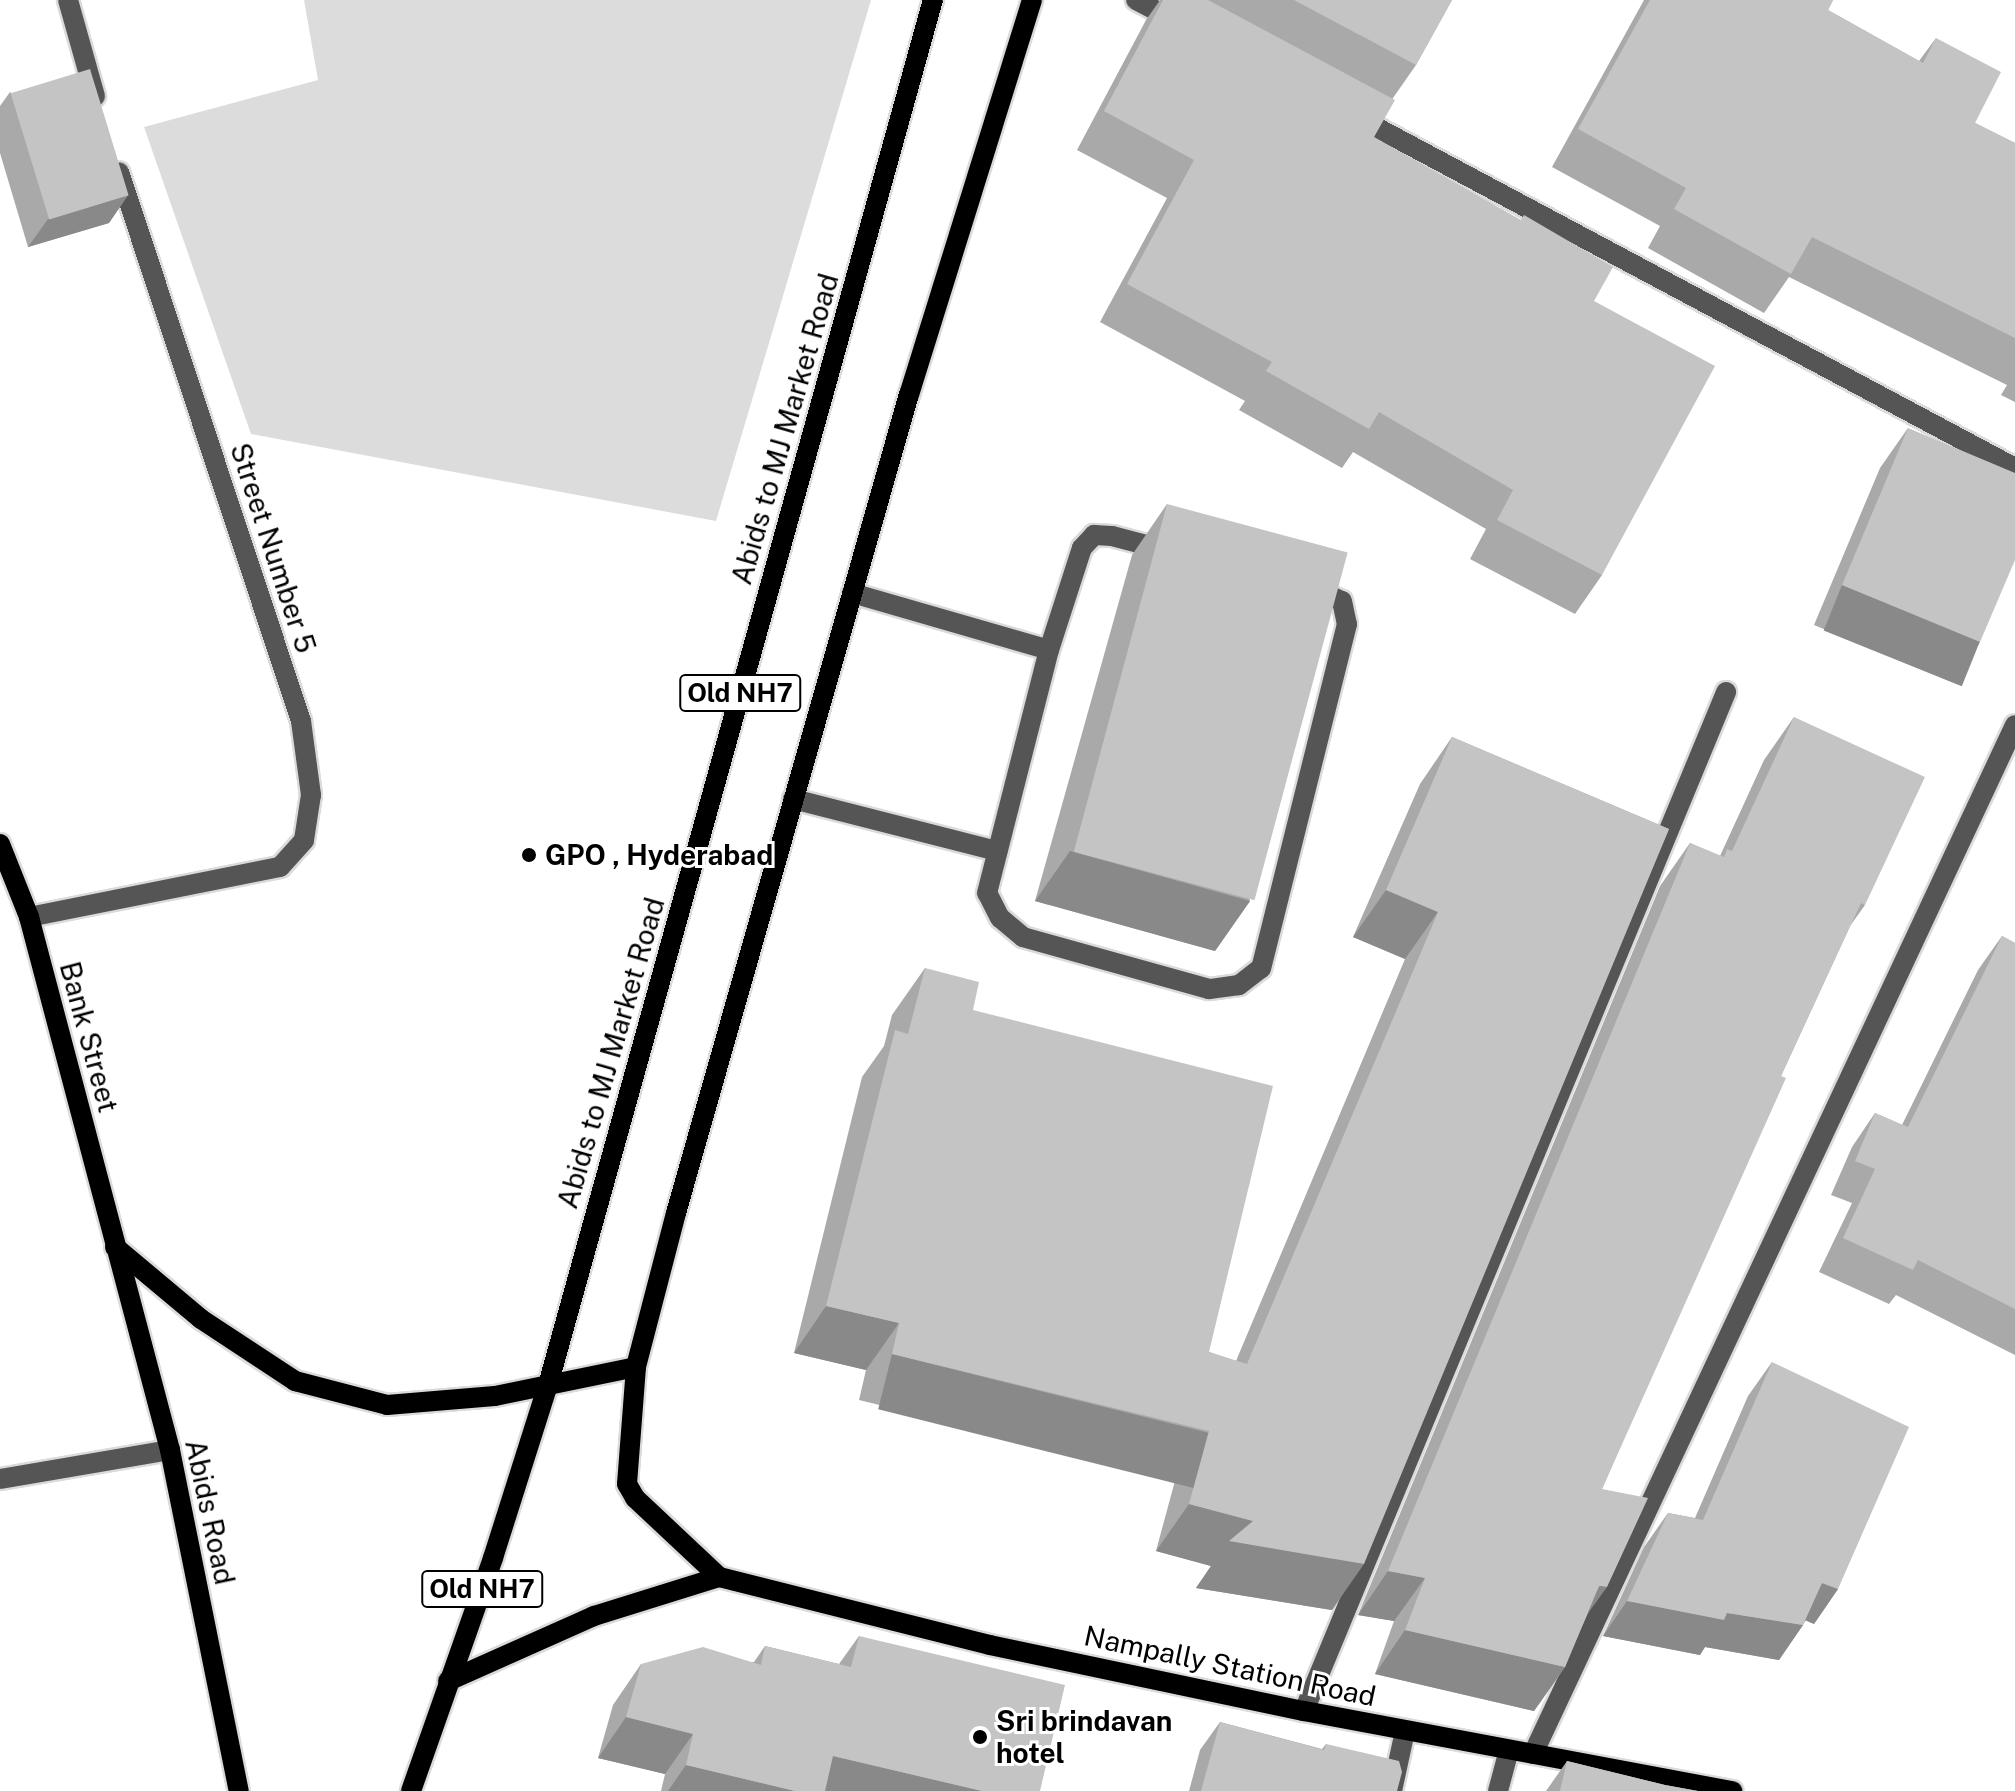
<!DOCTYPE html>
<html>
<head>
<meta charset="utf-8">
<style>
  body { margin:0 }
  #map { position:relative; width:2015px; height:1791px; overflow:hidden; background:#fff; font-family:"Public Sans",sans-serif }
  div>[style] { position:absolute }
  [style*='--x'] { left:calc(var(--x)*1px); top:calc(var(--y)*1px); width:calc(var(--w)*1px); rotate:calc(var(--a)*1deg) }
  .green>* { inset:0; background:#dcdcdc }
  .roads { filter:drop-shadow(2px 0 #dbdbdb) drop-shadow(-2px 0 #dbdbdb) drop-shadow(0 2px #dbdbdb) drop-shadow(0 -2px #dbdbdb) }
  .minor>* { height:20px; margin:-10px; padding:0 10px; transform-origin:10px; border-radius:10px; background:#555 }
  .major>* { height:20px; margin:-10px; padding:0 10px; transform-origin:10px; border-radius:10px; background:#000 }
  .wall>* { inset:0; background:#a9a9a9 }
  .shaded-wall>* { inset:0; background:#898989; transform-origin:0 0 }
  .building>* { inset:0; background:#c4c4c4; transform-origin:0 0 }
  .dots>* { width:22px; height:22px; translate:-50% -50%; box-sizing:border-box; border:4px solid #fff; border-radius:50% }
  span { translate:-50% -50%; white-space:nowrap; text-align:center; line-height:1.15; -webkit-text-stroke:6px #fff; paint-order:stroke }
  .shield-label span { padding:2px 6px; background:#fff; border:2px solid; border-radius:6px; -webkit-text-stroke-width:0 }
  .shield-label { font-size:26px; color:#000; font-weight:700 }
  .street-label { font-size:28px; color:#000 }
  .poi-label { font-size:28px; color:#000; font-weight:700 }
  .left { translate:0 -50%; text-align:left }
</style>
</head>
<body>
<div id="map">
  <div class="green">
    <div style="clip-path:polygon(304px 0,871px 0,716px 521px,251px 434px,144px 127px,318px 80px)"></div>
  </div>
  <div class="roads">
    <div class="minor">
      <div style="--x:68;--y:0;--w:100;--a:74.3"></div>
      <div style="--x:1136;--y:0;--w:47;--a:27.6"></div>
      <div style="--x:1355;--y:116;--w:748;--a:28.07"></div>
      <div style="--x:1094;--y:535;--w:18;--a:3"></div>
      <div style="--x:1112;--y:536;--w:213;--a:14.7"></div>
      <div style="--x:1318;--y:590;--w:26;--a:25"></div>
      <div style="--x:1342;--y:601;--w:24;--a:78"></div>
      <div style="--x:1347;--y:624;--w:355;--a:104"></div>
      <div style="--x:1261;--y:968;--w:28;--a:142"></div>
      <div style="--x:1239;--y:985;--w:30;--a:172"></div>
      <div style="--x:1209;--y:989;--w:193;--a:-164.4"></div>
      <div style="--x:1023;--y:937;--w:30;--a:-140"></div>
      <div style="--x:1000;--y:918;--w:28;--a:-117"></div>
      <div style="--x:987;--y:893;--w:251;--a:-75.7"></div>
      <div style="--x:1049;--y:650;--w:107;--a:-72.1"></div>
      <div style="--x:1082;--y:548;--w:18;--a:-47"></div>
      <div style="--x:852;--y:593;--w:205;--a:16.1"></div>
      <div style="--x:793;--y:799;--w:211;--a:14.3"></div>
      <div style="--x:29;--y:917;--w:256;--a:-11.3"></div>
      <div style="--x:280;--y:867;--w:36;--a:-48"></div>
      <div style="--x:304;--y:840;--w:46;--a:-81.2"></div>
      <div style="--x:311;--y:795;--w:75;--a:-97.7"></div>
      <div style="--x:301;--y:721;--w:578;--a:-108.34"></div>
      <div style="--x:0;--y:1479;--w:172;--a:-9.7"></div>
      <div style="--x:1304;--y:1711;--w:1103;--a:-67.5"></div>
      <div style="--x:1533;--y:1754;--w:1136;--a:-64.9"></div>
      <div style="--x:1392;--y:1791;--w:61;--a:-77.8"></div>
      <div style="--x:1498;--y:1791;--w:42;--a:-75"></div>
    </div>
    <div class="major">
      <div style="--x:1032;--y:0;--w:413;--a:107.3"></div>
      <div style="--x:909;--y:394;--w:851;--a:105.88"></div>
      <div style="--x:676;--y:1213;--w:159;--a:104.6"></div>
      <div style="--x:636;--y:1367;--w:117;--a:94.4"></div>
      <div style="--x:627;--y:1484;--w:16;--a:60"></div>
      <div style="--x:635;--y:1498;--w:115;--a:43.2"></div>
      <div style="--x:719;--y:1577;--w:279;--a:14.1"></div>
      <div style="--x:990;--y:1645;--w:321;--a:11.9"></div>
      <div style="--x:1304;--y:1711;--w:436;--a:10.6"></div>
      <div style="--x:0;--y:844;--w:79;--a:68.3"></div>
      <div style="--x:29;--y:917;--w:551;--a:75.18"></div>
      <div style="--x:170;--y:1450;--w:348;--a:78.6"></div>
      <div style="--x:115;--y:1247;--w:112;--a:39.9"></div>
      <div style="--x:201;--y:1319;--w:113;--a:33.4"></div>
      <div style="--x:295;--y:1381;--w:95;--a:14.6"></div>
      <div style="--x:387;--y:1405;--w:108;--a:-4.8"></div>
      <div style="--x:495;--y:1396;--w:144;--a:-11.6"></div>
      <div style="--x:448;--y:1681;--w:160;--a:-24"></div>
      <div style="--x:594;--y:1616;--w:131;--a:-17.3"></div>
      <div style="--x:411;--y:1791;--w:247;--a:-70.6"></div>
      <div style="--x:493;--y:1558;--w:182;--a:-72.4"></div>
      <div style="--x:548;--y:1385;--w:1438;--a:-74.47"></div>
    </div>
  </div>
  <div class="wall">
    <div style="clip-path:polygon(1160px 0,1452px 0,1416px 65px,1393px 98px,1374px 137px,1594px 301px,1602px 575px,1575px 614px,1470px 559px,1486px 529px,1353px 452px,1342px 468px,1239px 410px,1245px 401px,1100px 322px,1167px 198px,1077px 150px,1146px 20px)"></div>
    <div style="clip-path:polygon(1644px 0,1833px 0,1828px 10px,1919px 61px,1936px 38px,1975px 123px,2015px 143px,2015px 402px,2001px 395px,2007px 385px,1789px 277px,1764px 313px,1648px 248px,1660px 226px,1552px 167px)"></div>
    <div style="clip-path:polygon(10px 92px,128px 195px,109px 223px,28px 247px,0 153px,0 106px)"></div>
    <div style="clip-path:polygon(1908px 428px,1980px 642px,1952px 682px,1814px 625px,1880px 468px)"></div>
    <div style="clip-path:polygon(1167px 504px,1250px 901px,1215px 951px,1035px 901px,1132px 555px)"></div>
    <div style="clip-path:polygon(1794px 717px,1865px 905px,1850px 926px,1781px 1076px,1602px 1489px,1586px 1617px,1565px 1667px,1534px 1711px,1375px 1674px,1394px 1621px,1358px 1615px,1660px 886px,1690px 843px,1720px 856px,1764px 760px)"></div>
    <div style="clip-path:polygon(1452px 737px,1669px 829px,1332px 1610px,1196px 1588px,1211px 1566px,1156px 1551px,1176px 1477px,859px 1400px,866px 1370px,794px 1353px,862px 1077px,884px 1046px,892px 1015px,925px 968px,973px 1010px,1209px 1352px,1236px 1361px,1405px 959px,1353px 937px,1420px 784px)"></div>
    <div style="clip-path:polygon(2002px 936px,2015px 943px,2015px 1355px,1896px 1295px,1889px 1304px,1819px 1272px,1852px 1203px,1831px 1195px,1852px 1147px,1875px 1113px,1902px 1125px,1978px 970px)"></div>
    <div style="clip-path:polygon(1772px 1362px,1838px 1589px,1814px 1624px,1806px 1620px,1803px 1625px,1779px 1660px,1705px 1647px,1700px 1655px,1603px 1636px,1644px 1547px,1668px 1513px,1695px 1518px,1748px 1396px)"></div>
    <div style="clip-path:polygon(859px 1636px,1040px 1791px,661px 1791px,665px 1774px,598px 1758px,613px 1705px,641px 1664px,754px 1662px,765px 1646px,839px 1664px)"></div>
    <div style="clip-path:polygon(1220px 1722px,1322px 1749px,1326px 1744px,1397px 1791px,1189px 1791px,1200px 1750px)"></div>
    <div style="clip-path:polygon(1567px 1761px,1665px 1785px,1698px 1791px,1546px 1791px)"></div>
  </div>
  <div class="shaded-wall">
    <div style="clip-path:polygon(128px 195px,109px 223px,28px 247px,48px 219px)"></div>
    <div style="left:1842px;top:585px;width:149px;height:49px;rotate:22deg"></div>
    <div style="clip-path:polygon(1070px 851px,1250px 901px,1215px 951px,1035px 901px)"></div>
    <div style="clip-path:polygon(1386px 890px,1438px 912px,1405px 959px,1353px 937px)"></div>
    <div style="clip-path:polygon(826px 1306px,899px 1323px,866px 1370px,794px 1353px)"></div>
    <div style="left:892px;top:1354px;width:326px;height:57px;rotate:14deg"></div>
    <div style="clip-path:polygon(1189px 1504px,1253px 1521px,1364px 1564px,1332px 1610px,1196px 1588px,1211px 1566px,1156px 1551px)"></div>
    <div style="clip-path:polygon(1388px 1571px,1425px 1578px,1394px 1621px,1358px 1615px)"></div>
    <div style="clip-path:polygon(1822px 1583px,1838px 1589px,1814px 1624px,1798px 1617px)"></div>
    <div style="clip-path:polygon(1599px 1586px,1607px 1587px,1576px 1630px)"></div>
    <div style="clip-path:polygon(1627px 1601px,1727px 1613px,1803px 1625px,1779px 1660px,1705px 1647px,1700px 1655px,1603px 1636px)"></div>
    <div style="clip-path:polygon(1405px 1630px,1565px 1667px,1534px 1711px,1375px 1674px)"></div>
    <div style="clip-path:polygon(626px 1717px,693px 1734px,665px 1774px,598px 1758px)"></div>
    <div style="clip-path:polygon(833px 1756px,982px 1791px,809px 1791px)"></div>
    <div style="clip-path:polygon(686px 1765px,795px 1791px,668px 1791px)"></div>
  </div>
  <div class="building">
    <div style="clip-path:polygon(1163px 0,1208px 0,1395px 100px,1374px 137px,1521px 220px,1524px 215px,1613px 267px,1594px 301px,1715px 366px,1602px 575px,1497px 520px,1513px 490px,1379px 412px,1369px 429px,1266px 371px,1272px 362px,1127px 284px,1194px 160px,1104px 111px)"></div>
    <div style="clip-path:polygon(1294px 0,1452px 0,1416px 65px)"></div>
    <div style="clip-path:polygon(1650px 0,1833px 0,1828px 10px,1923px 63px,1936px 38px,2001px 72px,1975px 123px,2015px 143px,2015px 338px,1812px 237px,1791px 274px,1674px 209px,1686px 188px,1578px 129px)"></div>
    <div style="left:90px;top:69px;width:132px;height:83px;rotate:73deg"></div>
    <div style="clip-path:polygon(1908px 428px,2015px 473px,2015px 560px,1980px 642px,1842px 585px)"></div>
    <div style="left:1167px;top:504px;width:187px;height:360px;rotate:15deg"></div>
    <div style="clip-path:polygon(1794px 717px,1925px 777px,1865px 905px,1861px 903px,1781px 1076px,1786px 1078px,1602px 1489px,1648px 1498px,1607px 1587px,1599px 1586px,1565px 1667px,1405px 1630px,1425px 1578px,1388px 1571px,1690px 843px,1724px 857px,1727px 849px,1732px 851px)"></div>
    <div style="clip-path:polygon(1452px 737px,1669px 829px,1364px 1564px,1229px 1541px,1253px 1521px,1189px 1504px,1209px 1431px,892px 1354px,899px 1323px,826px 1306px,895px 1030px,908px 1034px,925px 968px,979px 982px,973px 1010px,1273px 1086px,1209px 1352px,1247px 1364px,1438px 912px,1386px 890px)"></div>
    <div style="clip-path:polygon(2002px 936px,2015px 943px,2015px 1309px,1918px 1260px,1913px 1270px,1843px 1238px,1875px 1169px,1855px 1161px,1875px 1113px,1908px 1127px)"></div>
    <div style="clip-path:polygon(1772px 1362px,1909px 1427px,1838px 1589px,1822px 1583px,1803px 1625px,1727px 1613px,1724px 1620px,1627px 1601px,1668px 1513px,1703px 1520px)"></div>
    <div style="clip-path:polygon(859px 1636px,1065px 1685px,1040px 1791px,982px 1791px,833px 1756px,825px 1791px,795px 1791px,686px 1765px,693px 1734px,626px 1717px,641px 1664px,703px 1647px,761px 1665px,765px 1646px,851px 1667px)"></div>
    <div style="clip-path:polygon(1220px 1722px,1324px 1750px,1326px 1744px,1399px 1761px,1402px 1772px,1397px 1791px,1201px 1791px)"></div>
    <div style="clip-path:polygon(1567px 1761px,1665px 1785px,1698px 1791px,1560px 1791px)"></div>
  </div>
  <div class="dots">
    <div style="left:529px;top:855px;background:#000"></div>
    <div style="left:980px;top:1737px;background:#000"></div>
  </div>
  <div class="shield-label">
    <span style="left:740px;top:693px">Old NH7</span>
    <span style="left:482px;top:1589px">Old NH7</span>
  </div>
  <div class="street-label">
    <span style="left:785px;top:429px;rotate:-74deg">Abids to MJ Market Road</span>
    <span style="left:273px;top:548px;rotate:72deg">Street Number 5</span>
    <span style="left:89px;top:1037px;rotate:75deg">Bank Street</span>
    <span style="left:611px;top:1053px;rotate:-74deg">Abids to MJ Market Road</span>
    <span style="left:210px;top:1512px;rotate:78deg">Abids Road</span>
    <span style="left:1230px;top:1666px;rotate:12deg">Nampally Station Road</span>
  </div>
  <div class="poi-label">
    <span class="left" style="left:545px;top:855px">GPO , Hyderabad</span>
    <span class="left" style="left:996px;top:1737px">Sri brindavan<br>hotel</span>
  </div>
</div>
</body>
</html>
